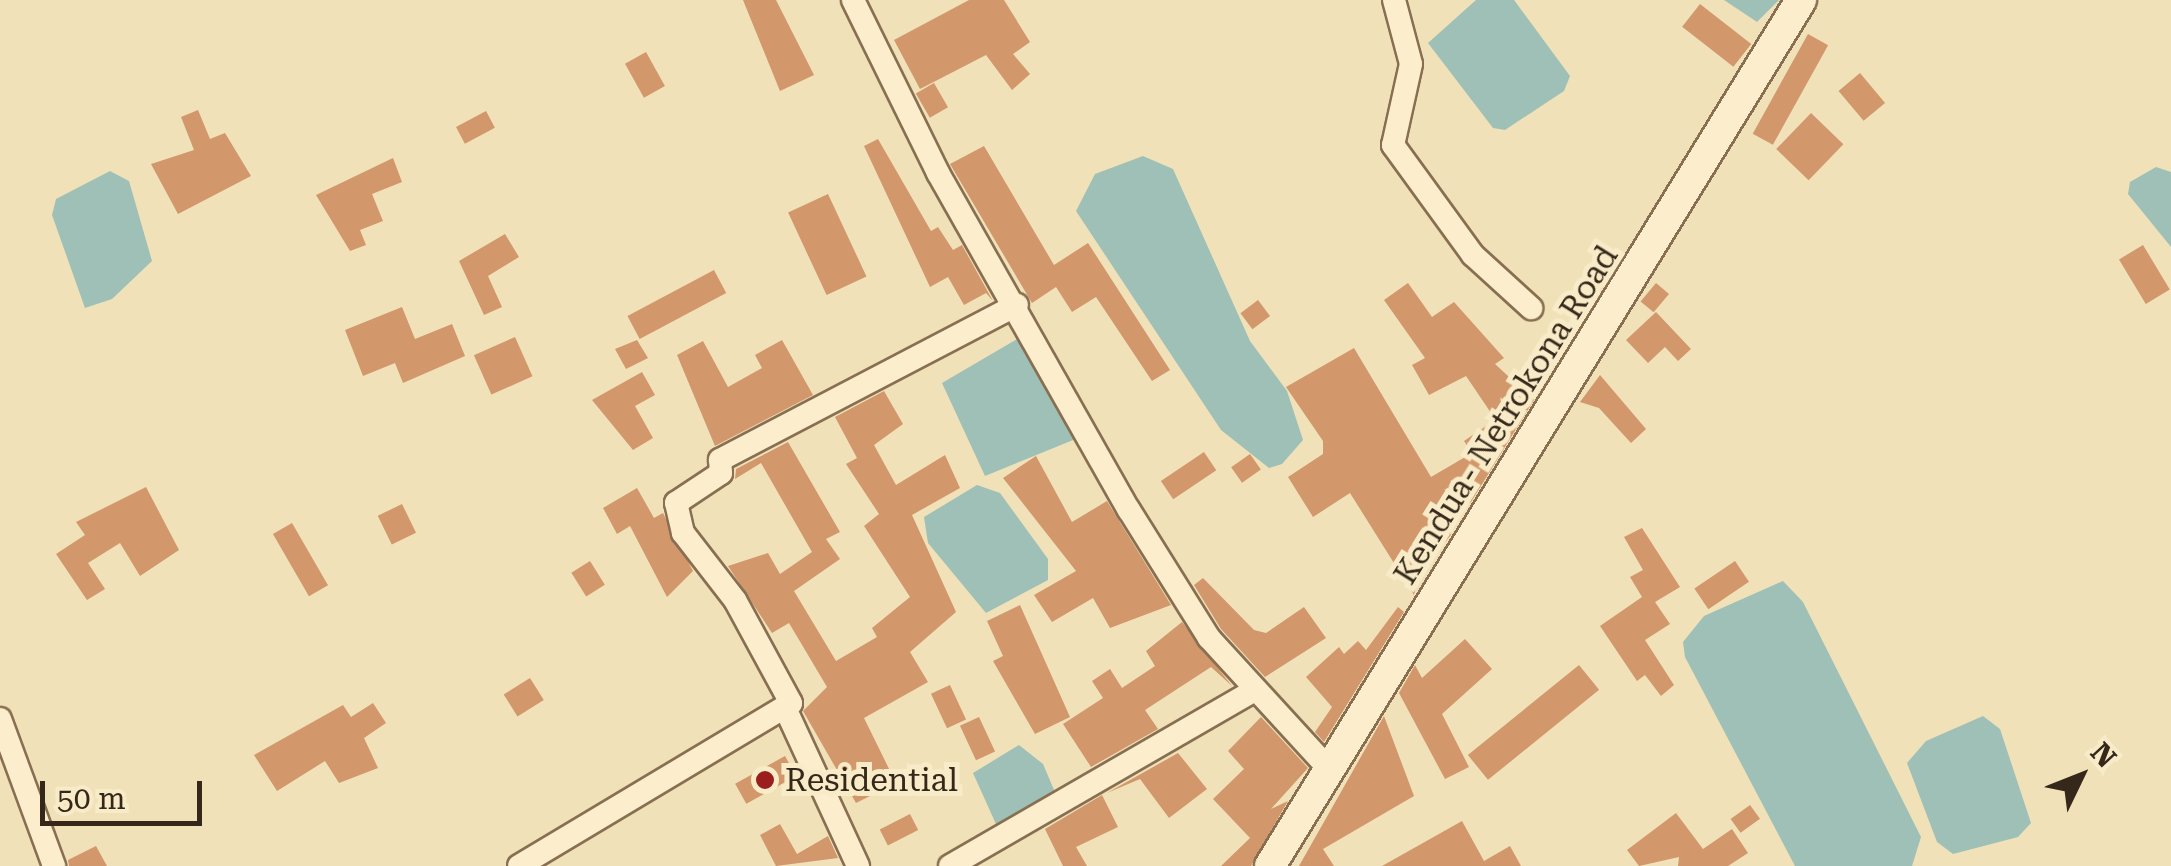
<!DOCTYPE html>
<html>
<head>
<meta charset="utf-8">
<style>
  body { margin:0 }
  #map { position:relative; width:2171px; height:866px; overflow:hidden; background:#f1e1b8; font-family:"Roboto Serif",serif }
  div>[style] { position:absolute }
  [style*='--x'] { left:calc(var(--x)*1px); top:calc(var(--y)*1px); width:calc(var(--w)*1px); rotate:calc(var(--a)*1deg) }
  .water>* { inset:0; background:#9ec0b7 }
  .building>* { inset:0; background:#d2976b; transform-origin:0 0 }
  .roads { filter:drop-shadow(2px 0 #886f52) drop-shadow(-2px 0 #886f52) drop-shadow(0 2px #886f52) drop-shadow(0 -2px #886f52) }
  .street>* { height:22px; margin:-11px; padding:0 11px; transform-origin:11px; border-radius:11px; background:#fceecc }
  .secondary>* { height:30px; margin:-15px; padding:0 15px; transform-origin:15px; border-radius:15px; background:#fceecc }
  .dots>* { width:28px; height:28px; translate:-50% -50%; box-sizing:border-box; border:5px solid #f8ebc8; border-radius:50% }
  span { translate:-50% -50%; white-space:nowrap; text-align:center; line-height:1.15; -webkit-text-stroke:10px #f8ebc8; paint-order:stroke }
  .street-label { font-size:32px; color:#352719 }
  .poi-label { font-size:32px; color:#352719 }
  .left { translate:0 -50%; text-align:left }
  .north { position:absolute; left:2031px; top:726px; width:100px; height:100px; -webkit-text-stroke:8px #f8ebc8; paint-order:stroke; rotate:47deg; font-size:28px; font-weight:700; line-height:40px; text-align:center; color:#352719 }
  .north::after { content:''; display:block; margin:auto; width:35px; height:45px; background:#352719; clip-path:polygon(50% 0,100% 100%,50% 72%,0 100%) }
  .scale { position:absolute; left:40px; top:781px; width:162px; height:45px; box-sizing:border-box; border:5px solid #352719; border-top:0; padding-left:12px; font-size:30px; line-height:35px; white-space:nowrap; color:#352719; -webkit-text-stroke:8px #f8ebc8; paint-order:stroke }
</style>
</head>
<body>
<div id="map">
  <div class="water">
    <div style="clip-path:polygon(1476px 0,1514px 0,1570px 76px,1564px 91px,1505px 130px,1493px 128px,1428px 43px)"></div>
    <div style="clip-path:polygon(1724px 0,1779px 0,1757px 22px)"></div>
    <div style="clip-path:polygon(1143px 156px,1173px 169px,1250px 341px,1287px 391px,1303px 440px,1282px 464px,1269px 468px,1221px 430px,1076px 211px,1095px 174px)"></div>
    <div style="clip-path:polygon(2156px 167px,2171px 172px,2171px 247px,2128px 194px,2130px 182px)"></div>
    <div style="clip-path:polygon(110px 171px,129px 181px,152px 261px,112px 299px,85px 308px,52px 215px,56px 199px)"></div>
    <div style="clip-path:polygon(1019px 338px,1088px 434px,985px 476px,942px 383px)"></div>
    <div style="clip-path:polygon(977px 485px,1000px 493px,1048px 559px,1048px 580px,986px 613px,928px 543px,924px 517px)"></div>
    <div style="clip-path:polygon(1783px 581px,1803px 602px,1921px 837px,1912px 866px,1795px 866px,1685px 657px,1683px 642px,1704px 616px)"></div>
    <div style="clip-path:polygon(1983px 716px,2000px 729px,2031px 823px,2018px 837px,1953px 854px,1937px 842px,1907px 763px,1926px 741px)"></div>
    <div style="clip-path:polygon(1019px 745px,1043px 764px,1057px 797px,1000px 833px,973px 773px)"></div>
  </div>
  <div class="building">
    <div style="clip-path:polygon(743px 0,776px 0,814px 75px,780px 91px)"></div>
    <div style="clip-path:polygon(969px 0,1004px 0,1030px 42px,1013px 54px,1030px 74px,1012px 90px,986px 55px,920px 89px,894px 40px)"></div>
    <div style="left:1700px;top:4px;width:65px;height:29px;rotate:38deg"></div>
    <div style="left:1808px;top:34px;width:23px;height:114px;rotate:29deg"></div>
    <div style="left:646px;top:52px;width:39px;height:24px;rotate:61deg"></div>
    <div style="left:1860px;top:73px;width:39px;height:28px;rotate:50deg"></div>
    <div style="left:934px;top:83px;width:28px;height:21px;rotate:60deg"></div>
    <div style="clip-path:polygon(198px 110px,210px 139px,225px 133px,251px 176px,178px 214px,151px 164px,194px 150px,181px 117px)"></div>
    <div style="left:486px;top:111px;width:19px;height:34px;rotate:62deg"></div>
    <div style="left:1811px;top:113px;width:45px;height:50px;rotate:44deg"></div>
    <div style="clip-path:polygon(878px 139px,931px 231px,938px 227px,953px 250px,962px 245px,993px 301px,986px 293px,964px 305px,948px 277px,930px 287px,864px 146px)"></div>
    <div style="clip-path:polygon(984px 146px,1054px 265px,1088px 243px,1170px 370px,1152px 381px,1096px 297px,1072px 312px,1056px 287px,1032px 303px,950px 164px)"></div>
    <div style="clip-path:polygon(393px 158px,402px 182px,372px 194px,383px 221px,360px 230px,366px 245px,350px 251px,316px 195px)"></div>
    <div style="left:828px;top:194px;width:91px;height:44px;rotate:65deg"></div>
    <div style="clip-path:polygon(505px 234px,519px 257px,488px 276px,502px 307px,484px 315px,459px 261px)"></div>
    <div style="left:2143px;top:245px;width:52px;height:28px;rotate:59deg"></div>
    <div style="left:714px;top:270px;width:26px;height:98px;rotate:62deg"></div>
    <div style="clip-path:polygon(1408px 283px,1432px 317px,1454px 302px,1504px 358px,1495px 364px,1534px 400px,1471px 502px,1441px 519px,1451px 535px,1419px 572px,1414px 595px,1350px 493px,1313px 517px,1288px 477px,1323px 454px,1323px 441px,1286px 387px,1354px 348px,1431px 477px,1472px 453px,1464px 441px,1492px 422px,1489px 410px,1466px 376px,1429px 395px,1412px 365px,1425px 358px,1384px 300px)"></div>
    <div style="left:1656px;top:283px;width:17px;height:24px;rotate:40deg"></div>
    <div style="left:1258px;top:300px;width:20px;height:22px;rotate:53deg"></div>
    <div style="clip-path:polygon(402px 307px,415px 339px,452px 324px,465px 356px,403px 383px,395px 363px,363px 376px,345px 330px)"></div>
    <div style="clip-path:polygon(1656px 312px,1691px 349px,1678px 361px,1665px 347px,1648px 363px,1626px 340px)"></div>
    <div style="left:515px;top:337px;width:43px;height:45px;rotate:66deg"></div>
    <div style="clip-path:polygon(637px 340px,648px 358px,626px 369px,615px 349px)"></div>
    <div style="clip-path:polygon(782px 340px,813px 395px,715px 446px,677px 355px,703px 341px,728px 387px,762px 368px,755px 355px)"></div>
    <div style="clip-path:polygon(642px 372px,655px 395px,635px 406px,653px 438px,633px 450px,592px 400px)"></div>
    <div style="clip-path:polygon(1600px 375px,1646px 429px,1631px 443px,1599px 408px,1580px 402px)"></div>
    <div style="clip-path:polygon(884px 391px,903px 424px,874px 445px,896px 485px,945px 455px,960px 488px,912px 515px,956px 612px,910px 652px,928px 682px,864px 718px,896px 783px,856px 803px,803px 711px,827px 687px,789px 623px,772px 633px,728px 566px,768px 553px,780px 574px,812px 552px,761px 463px,735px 479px,736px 469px,788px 442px,840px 532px,826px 539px,840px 559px,794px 591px,836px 661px,877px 637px,872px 628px,910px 597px,864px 526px,879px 514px,846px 464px,857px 458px,835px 417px)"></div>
    <div style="left:1204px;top:452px;width:22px;height:52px;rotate:56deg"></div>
    <div style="left:1250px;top:454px;width:19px;height:23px;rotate:55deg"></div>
    <div style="clip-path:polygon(1036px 456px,1072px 522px,1107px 501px,1171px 605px,1110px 628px,1093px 598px,1052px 622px,1034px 595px,1076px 571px,1003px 478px)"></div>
    <div style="clip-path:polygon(146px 487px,179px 550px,140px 576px,120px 543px,88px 563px,105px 589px,87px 600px,56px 554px,85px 535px,76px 522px)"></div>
    <div style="clip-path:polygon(637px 488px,654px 518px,663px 513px,693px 571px,667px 597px,630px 526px,617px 534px,603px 508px)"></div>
    <div style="left:402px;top:504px;width:32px;height:27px;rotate:64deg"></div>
    <div style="left:292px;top:523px;width:72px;height:22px;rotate:60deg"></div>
    <div style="clip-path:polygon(1642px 528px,1680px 587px,1655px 602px,1670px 624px,1645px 640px,1674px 685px,1661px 696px,1645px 675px,1637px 681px,1600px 626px,1642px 597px,1630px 577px,1643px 570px,1624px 537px)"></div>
    <div style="left:590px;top:561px;width:28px;height:22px;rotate:58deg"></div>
    <div style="left:1735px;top:561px;width:25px;height:49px;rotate:56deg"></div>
    <div style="clip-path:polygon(1203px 578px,1254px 630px,1266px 633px,1304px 607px,1326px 638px,1265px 677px,1221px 629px,1194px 585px)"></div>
    <div style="clip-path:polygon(1020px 605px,1070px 717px,1035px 734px,993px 661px,1003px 656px,987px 621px)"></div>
    <div style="clip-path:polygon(1398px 607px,1404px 612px,1324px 742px,1315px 732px,1332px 707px,1306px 677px,1339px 647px,1344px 654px,1358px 641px,1366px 650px)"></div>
    <div style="clip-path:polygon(1182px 622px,1232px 686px,1211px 667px,1145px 710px,1158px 729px,1091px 767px,1063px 724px,1103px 698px,1092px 681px,1110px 669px,1122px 688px,1155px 666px,1146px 651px)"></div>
    <div style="clip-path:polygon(1465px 639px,1492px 669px,1442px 714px,1469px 767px,1445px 779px,1399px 693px,1415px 665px,1422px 678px)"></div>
    <div style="left:1579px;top:665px;width:32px;height:143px;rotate:51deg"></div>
    <div style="left:530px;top:678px;width:26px;height:31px;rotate:58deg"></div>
    <div style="left:950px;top:685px;width:38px;height:21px;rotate:65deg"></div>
    <div style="clip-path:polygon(373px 703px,386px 723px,364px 738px,378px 768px,339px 783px,325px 761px,277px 791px,254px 755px,343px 705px,351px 717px)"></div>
    <div style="clip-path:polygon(1384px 716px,1414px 796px,1323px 849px,1334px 866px,1299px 866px)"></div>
    <div style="left:979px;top:717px;width:38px;height:21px;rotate:65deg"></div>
    <div style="clip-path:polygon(1261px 717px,1308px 768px,1271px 809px,1288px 801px,1251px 866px,1221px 866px,1250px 838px,1213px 799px,1244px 769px,1228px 751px)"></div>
    <div style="clip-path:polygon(1178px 753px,1207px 789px,1169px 818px,1140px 779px,1107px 793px)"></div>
    <div style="left:785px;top:756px;width:23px;height:57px;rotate:61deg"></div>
    <div style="clip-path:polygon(1102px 795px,1118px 827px,1076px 847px,1087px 866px,1063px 866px,1045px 829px)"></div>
    <div style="left:1750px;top:805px;width:17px;height:24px;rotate:54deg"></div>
    <div style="clip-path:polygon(1676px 813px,1703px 849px,1732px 829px,1748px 853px,1728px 866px,1678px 866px,1679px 857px,1639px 866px,1627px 850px)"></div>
    <div style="left:910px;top:814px;width:18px;height:34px;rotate:63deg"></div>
    <div style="clip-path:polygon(1462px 821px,1484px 861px,1510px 846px,1521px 866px,1382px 866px)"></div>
    <div style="clip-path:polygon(780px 824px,797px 854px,828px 836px,838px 858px,776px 866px,760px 835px)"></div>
    <div style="clip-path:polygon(96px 846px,107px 866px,69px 866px,68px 860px)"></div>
  </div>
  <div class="roads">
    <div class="street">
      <div style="--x:853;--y:0;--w:193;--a:63.8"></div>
      <div style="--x:938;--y:173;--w:387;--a:60.5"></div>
      <div style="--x:1129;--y:510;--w:151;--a:58"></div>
      <div style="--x:1209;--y:638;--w:176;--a:47.5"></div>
      <div style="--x:1394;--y:0;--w:66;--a:75.1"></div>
      <div style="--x:1411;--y:64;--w:83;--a:102.5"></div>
      <div style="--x:1393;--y:145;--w:136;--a:54"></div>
      <div style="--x:1473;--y:255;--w:79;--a:42.4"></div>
      <div style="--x:786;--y:710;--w:172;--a:65.2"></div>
      <div style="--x:0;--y:719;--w:157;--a:69.8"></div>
      <div style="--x:519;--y:866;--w:317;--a:-30.9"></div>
      <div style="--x:791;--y:703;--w:117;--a:-118.5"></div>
      <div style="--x:735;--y:600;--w:85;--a:-127.8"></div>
      <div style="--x:683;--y:533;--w:31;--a:-103"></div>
      <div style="--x:676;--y:503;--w:54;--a:-33.7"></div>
      <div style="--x:721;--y:473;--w:13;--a:-94"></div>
      <div style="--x:720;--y:460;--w:335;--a:-27.6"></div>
      <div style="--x:950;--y:866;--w:350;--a:-30"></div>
    </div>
    <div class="secondary">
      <div style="--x:1270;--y:866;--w:1016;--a:-58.48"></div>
    </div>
  </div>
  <div class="dots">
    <div style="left:765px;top:780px;background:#9b1e1e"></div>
  </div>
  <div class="street-label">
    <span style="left:1506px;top:415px;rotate:-58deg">Kendua- Netrokona Road</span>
  </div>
  <div class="poi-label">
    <span class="left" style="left:785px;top:780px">Residential</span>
  </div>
  <div class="north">N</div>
  <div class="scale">50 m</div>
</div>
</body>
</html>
